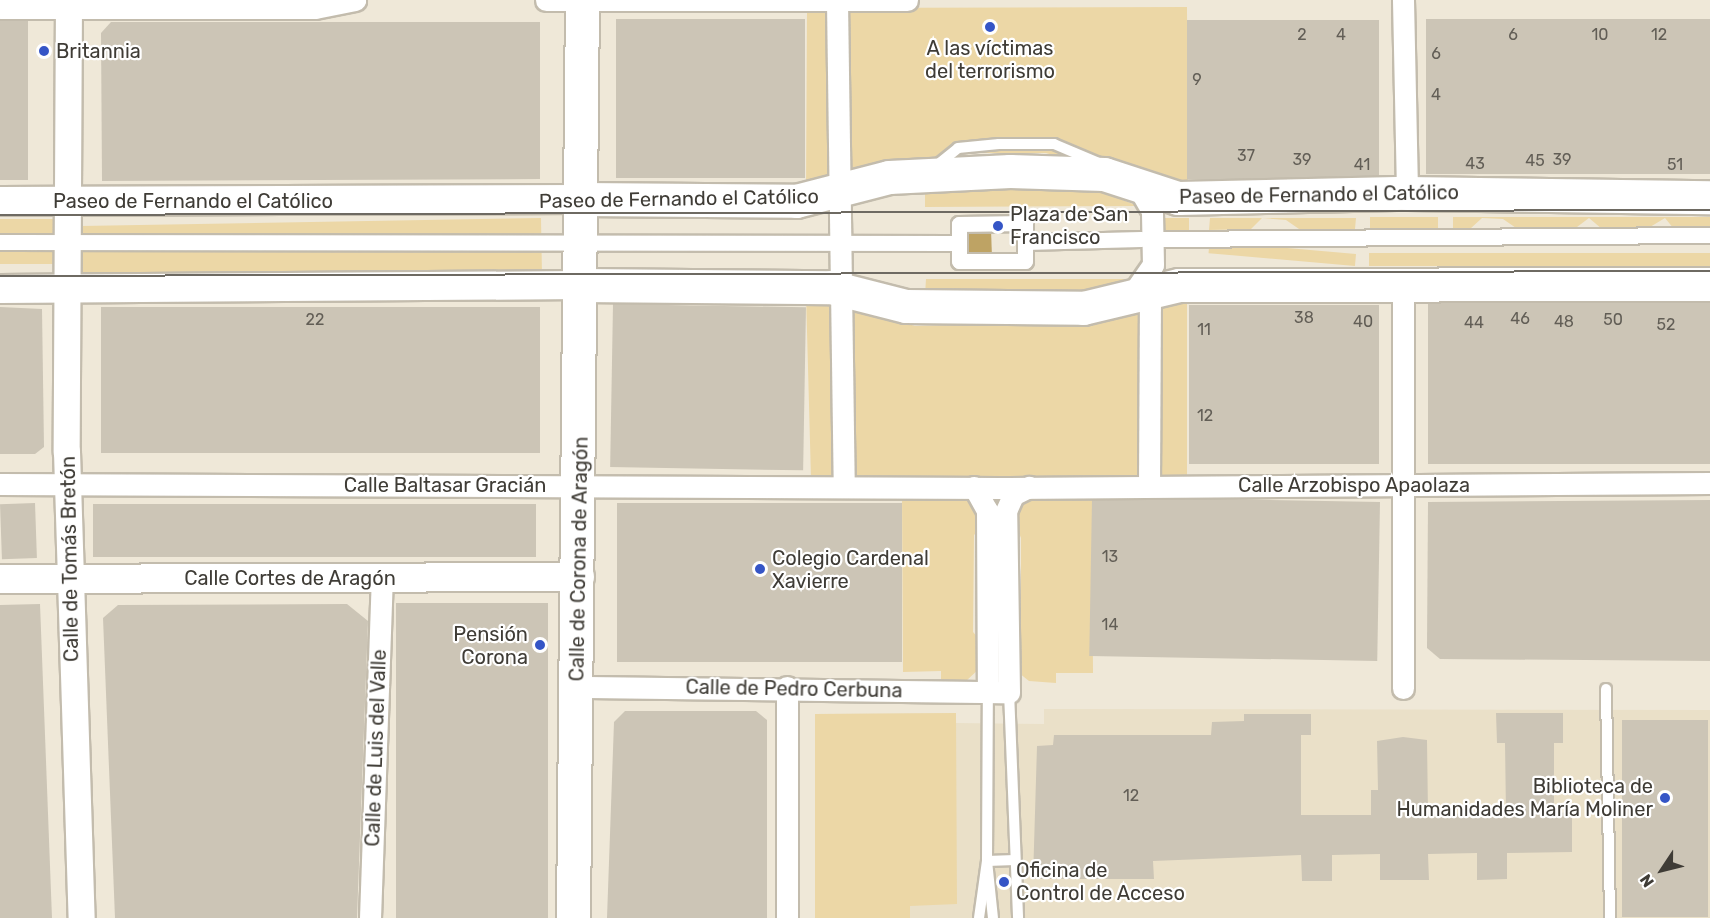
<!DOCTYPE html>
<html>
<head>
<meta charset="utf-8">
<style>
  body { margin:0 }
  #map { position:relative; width:1710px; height:918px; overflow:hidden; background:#efe8d8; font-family:Rubik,sans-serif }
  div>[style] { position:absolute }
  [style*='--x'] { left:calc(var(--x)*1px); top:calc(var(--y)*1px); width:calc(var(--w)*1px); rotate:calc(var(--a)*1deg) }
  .built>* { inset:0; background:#eae0c8 }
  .green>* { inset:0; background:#ecd7a6; transform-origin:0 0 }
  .water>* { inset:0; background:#bea364; transform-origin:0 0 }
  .building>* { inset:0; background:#ccc5b6; transform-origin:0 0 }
  .roads { filter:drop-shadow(2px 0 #c3bcad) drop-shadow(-2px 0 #c3bcad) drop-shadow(0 2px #c3bcad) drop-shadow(0 -2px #c3bcad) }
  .service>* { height:10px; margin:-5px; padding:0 5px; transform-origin:5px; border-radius:5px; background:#fff }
  .pedestrian>* { height:15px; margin:-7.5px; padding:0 7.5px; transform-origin:7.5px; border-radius:7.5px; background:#fff }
  .minor>* { height:21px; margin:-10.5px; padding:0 10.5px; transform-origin:10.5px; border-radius:10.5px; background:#fff }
  .tertiary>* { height:26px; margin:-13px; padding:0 13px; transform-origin:13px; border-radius:13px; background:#fff }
  .secondary>* { height:28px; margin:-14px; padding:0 14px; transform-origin:14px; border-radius:14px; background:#fff }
  .primary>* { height:33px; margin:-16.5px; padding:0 16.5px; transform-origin:16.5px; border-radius:16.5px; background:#fff }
  .tram>* { height:1.5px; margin:-0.75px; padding:0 0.75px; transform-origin:0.75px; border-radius:0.75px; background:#6e6a62 }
  .dots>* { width:16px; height:16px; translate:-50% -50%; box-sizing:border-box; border:3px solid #fff; border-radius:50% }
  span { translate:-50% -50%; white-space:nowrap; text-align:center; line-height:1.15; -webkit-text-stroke:4.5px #fff; paint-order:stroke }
  .number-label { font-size:16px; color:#625e56 }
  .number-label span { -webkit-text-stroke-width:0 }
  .poi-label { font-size:20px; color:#3f3c36 }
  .left { translate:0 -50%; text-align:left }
  .right { translate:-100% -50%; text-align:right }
  .street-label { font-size:20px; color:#3f3c36 }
  .north { position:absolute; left:1632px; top:840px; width:60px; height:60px; -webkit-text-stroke:4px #fff; paint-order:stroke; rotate:235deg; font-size:16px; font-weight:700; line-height:24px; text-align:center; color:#3f3c36 }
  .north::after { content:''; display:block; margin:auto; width:21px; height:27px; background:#3f3c36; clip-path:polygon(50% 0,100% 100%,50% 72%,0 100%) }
</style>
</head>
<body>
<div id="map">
  <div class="built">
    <div style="clip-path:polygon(1044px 709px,1710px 710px,1710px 918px,815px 918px,815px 714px,956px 713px,956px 723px,1044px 724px)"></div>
  </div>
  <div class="green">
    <div style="clip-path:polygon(1187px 7px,1188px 195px,1046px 153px,960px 153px,806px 194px,807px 8px)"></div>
    <div style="clip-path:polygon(925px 190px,1097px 190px,1138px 206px,925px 207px)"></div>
    <div style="left:1370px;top:217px;width:68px;height:12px"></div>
    <div style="clip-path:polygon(1453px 217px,1710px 217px,1710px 229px,1674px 229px,1665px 218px,1645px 230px,1602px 229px,1589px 218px,1573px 230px,1519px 230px,1503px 219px,1482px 218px,1470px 229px,1453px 229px)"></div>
    <div style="left:541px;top:218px;width:52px;height:460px;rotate:89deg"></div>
    <div style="left:1162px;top:218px;width:27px;height:13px"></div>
    <div style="clip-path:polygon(1210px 218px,1356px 218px,1355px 229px,1299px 229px,1286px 220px,1262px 218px,1251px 229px,1209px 230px)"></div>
    <div style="left:0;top:219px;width:53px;height:45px"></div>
    <div style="left:1710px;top:253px;width:13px;height:341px;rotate:90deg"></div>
    <div style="left:1356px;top:254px;width:12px;height:147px;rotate:95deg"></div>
    <div style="clip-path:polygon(926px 279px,1139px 279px,1116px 290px,925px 296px)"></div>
    <div style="clip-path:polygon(1187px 291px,1187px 478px,811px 479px,806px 294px,915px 326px,1097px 322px)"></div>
    <div style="clip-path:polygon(902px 495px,967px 497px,978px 508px,982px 527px,974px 535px,973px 632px,981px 641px,981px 667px,965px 682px,941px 682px,941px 671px,903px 672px)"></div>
    <div style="clip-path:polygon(1092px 497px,1093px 673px,1056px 673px,1056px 683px,1029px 681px,1019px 673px,1014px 644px,1021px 634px,1021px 538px,1013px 517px,1028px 498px)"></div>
    <div style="clip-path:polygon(956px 713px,957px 904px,910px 906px,910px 918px,815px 918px,815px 714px)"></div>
  </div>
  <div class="water">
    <div style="left:991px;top:229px;width:26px;height:25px;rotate:88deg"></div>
  </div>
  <div class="building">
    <div style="left:805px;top:19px;width:159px;height:189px;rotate:90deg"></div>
    <div style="left:1426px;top:19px;width:284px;height:155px"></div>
    <div style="left:1187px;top:20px;width:192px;height:159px"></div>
    <div style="left:0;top:21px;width:28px;height:159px"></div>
    <div style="clip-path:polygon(111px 22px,540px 22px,540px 179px,102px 181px,101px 33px)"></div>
    <div style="left:1428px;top:303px;width:282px;height:161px"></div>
    <div style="left:613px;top:304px;width:193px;height:163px;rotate:1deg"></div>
    <div style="left:1189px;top:305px;width:190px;height:159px"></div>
    <div style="clip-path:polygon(0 307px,42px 309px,44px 447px,35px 454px,0 454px)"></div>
    <div style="left:101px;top:307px;width:439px;height:146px"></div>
    <div style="clip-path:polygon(1710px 500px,1710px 661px,1440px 659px,1427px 648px,1428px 502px)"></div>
    <div style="left:1380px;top:502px;width:159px;height:288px;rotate:91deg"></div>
    <div style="left:35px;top:503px;width:55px;height:35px;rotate:88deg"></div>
    <div style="left:902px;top:503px;width:159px;height:285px;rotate:90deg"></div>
    <div style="left:536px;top:504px;width:53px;height:443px;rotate:90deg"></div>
    <div style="left:396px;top:603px;width:152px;height:315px"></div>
    <div style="clip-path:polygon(40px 604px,52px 918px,0 918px,0 605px)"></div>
    <div style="clip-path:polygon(347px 604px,368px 621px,357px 918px,115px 918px,103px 618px,118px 605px)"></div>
    <div style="clip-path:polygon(625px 711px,756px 711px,767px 720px,767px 918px,607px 918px,614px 722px)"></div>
    <div style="clip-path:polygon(1496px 713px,1563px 713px,1563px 743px,1554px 743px,1554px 813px,1572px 812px,1572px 852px,1507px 853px,1507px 879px,1477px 880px,1477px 853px,1428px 854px,1429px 880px,1380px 880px,1380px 854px,1332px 855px,1332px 881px,1302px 881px,1301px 855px,1153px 861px,1154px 879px,1033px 879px,1037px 746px,1053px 745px,1054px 735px,1211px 735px,1212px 722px,1244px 721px,1244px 714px,1311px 714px,1311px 735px,1301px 735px,1301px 815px,1371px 815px,1371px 790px,1378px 790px,1377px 741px,1403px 737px,1427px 740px,1428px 814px,1506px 813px,1505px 743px,1497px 743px)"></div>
    <div style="left:1622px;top:720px;width:86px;height:197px"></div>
  </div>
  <div class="roads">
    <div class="service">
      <div style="--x:936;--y:166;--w:28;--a:-39"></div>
      <div style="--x:958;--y:148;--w:41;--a:-5.6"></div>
      <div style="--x:999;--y:144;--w:55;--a:0"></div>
      <div style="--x:1054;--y:144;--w:49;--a:22.9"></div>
      <div style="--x:1606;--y:689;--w:229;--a:89"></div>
      <div style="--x:1009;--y:692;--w:226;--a:87.7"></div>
      <div style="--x:987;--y:861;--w:57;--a:84"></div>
      <div style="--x:987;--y:861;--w:28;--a:-2"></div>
      <div style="--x:979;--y:918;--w:58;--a:-82"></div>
      <div style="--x:987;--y:861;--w:169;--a:-89.7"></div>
    </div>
    <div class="pedestrian">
      <div style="--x:1025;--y:223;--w:38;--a:90"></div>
      <div style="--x:1025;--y:261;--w:66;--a:180"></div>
      <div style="--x:959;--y:261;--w:37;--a:-90"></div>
      <div style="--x:959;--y:224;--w:66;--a:-0.9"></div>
      <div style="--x:1162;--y:239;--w:548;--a:-0.42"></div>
      <div style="--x:0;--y:242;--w:959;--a:0.06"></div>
      <div style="--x:1025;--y:242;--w:116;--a:-1.5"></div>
    </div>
    <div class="minor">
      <div style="--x:546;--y:0;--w:361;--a:0"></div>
      <div style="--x:1403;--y:0;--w:193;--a:88.8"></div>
      <div style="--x:837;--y:1;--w:486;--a:89.2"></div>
      <div style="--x:0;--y:8;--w:315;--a:0"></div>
      <div style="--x:315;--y:8;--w:41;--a:-11.3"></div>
      <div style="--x:1403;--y:285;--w:403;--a:90"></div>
      <div style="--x:1131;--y:296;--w:38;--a:-55"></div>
      <div style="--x:1153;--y:265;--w:54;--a:-91.1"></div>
      <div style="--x:1152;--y:211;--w:24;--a:-120"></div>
      <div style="--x:0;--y:484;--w:998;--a:0.23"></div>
      <div style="--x:998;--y:488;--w:712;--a:-0.4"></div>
      <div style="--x:1149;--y:485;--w:195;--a:-89.7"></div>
      <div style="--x:974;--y:487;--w:26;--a:61"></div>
      <div style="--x:987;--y:510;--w:182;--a:89.7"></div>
      <div style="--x:578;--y:687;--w:431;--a:0.7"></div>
      <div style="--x:1009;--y:692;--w:181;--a:-90.9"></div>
      <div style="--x:1006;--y:511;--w:17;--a:-66"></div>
      <div style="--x:1013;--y:495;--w:18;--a:-27"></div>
      <div style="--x:787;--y:687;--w:231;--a:90"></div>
      <div style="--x:370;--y:918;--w:340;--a:-88"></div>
    </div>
    <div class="tertiary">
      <div style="--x:69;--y:0;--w:452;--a:90.3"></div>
      <div style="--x:67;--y:452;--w:466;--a:88.2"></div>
    </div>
    <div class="secondary">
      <div style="--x:0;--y:201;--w:582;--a:-0.2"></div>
      <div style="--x:0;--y:289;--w:581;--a:-0.39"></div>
      <div style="--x:0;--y:579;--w:580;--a:-0.2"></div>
    </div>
    <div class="primary">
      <div style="--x:582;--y:199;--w:214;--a:0.5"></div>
      <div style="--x:796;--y:201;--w:96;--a:-14.5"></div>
      <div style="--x:889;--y:177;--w:121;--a:-2.8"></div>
      <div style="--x:1010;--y:171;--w:94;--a:1.8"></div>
      <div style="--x:1104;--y:174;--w:78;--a:18"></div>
      <div style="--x:1178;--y:198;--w:229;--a:-1.3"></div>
      <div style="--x:1407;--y:193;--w:303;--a:0.8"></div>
      <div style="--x:581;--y:285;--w:250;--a:0.5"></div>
      <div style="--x:831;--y:287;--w:77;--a:14.2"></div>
      <div style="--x:906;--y:306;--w:177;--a:0.6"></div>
      <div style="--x:1083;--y:308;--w:99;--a:-13.5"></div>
      <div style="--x:1179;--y:285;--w:531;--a:-0.11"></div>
      <div style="--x:573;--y:918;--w:918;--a:-89.44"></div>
    </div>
  </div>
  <div class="tram">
    <div style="--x:0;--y:215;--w:1710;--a:-0.17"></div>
    <div style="--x:0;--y:276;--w:1710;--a:-0.17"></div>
  </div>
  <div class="dots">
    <div style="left:990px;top:27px;background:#3555c6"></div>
    <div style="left:44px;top:51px;background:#3555c6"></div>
    <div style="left:998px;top:226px;background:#3555c6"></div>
    <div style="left:760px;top:569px;background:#3555c6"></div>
    <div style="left:540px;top:645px;background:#3555c6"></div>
    <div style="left:1665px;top:798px;background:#3555c6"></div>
    <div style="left:1004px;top:882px;background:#3555c6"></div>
  </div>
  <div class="number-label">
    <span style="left:1302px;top:35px">2</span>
    <span style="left:1341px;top:35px">4</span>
    <span style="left:1513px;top:35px">6</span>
    <span style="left:1600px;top:35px">10</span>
    <span style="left:1659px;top:35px">12</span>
    <span style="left:1436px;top:54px">6</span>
    <span style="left:1197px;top:80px">9</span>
    <span style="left:1436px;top:95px">4</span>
    <span style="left:1246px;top:156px">37</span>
    <span style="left:1302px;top:160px">39</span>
    <span style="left:1562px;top:160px">39</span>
    <span style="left:1535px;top:161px">45</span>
    <span style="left:1475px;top:164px">43</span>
    <span style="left:1362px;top:165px">41</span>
    <span style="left:1675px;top:165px">51</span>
    <span style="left:1304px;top:318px">38</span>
    <span style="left:1520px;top:319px">46</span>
    <span style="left:315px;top:320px">22</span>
    <span style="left:1613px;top:320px">50</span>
    <span style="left:1363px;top:322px">40</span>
    <span style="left:1564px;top:322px">48</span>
    <span style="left:1474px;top:323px">44</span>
    <span style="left:1666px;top:325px">52</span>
    <span style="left:1204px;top:330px">11</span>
    <span style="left:1205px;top:416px">12</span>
    <span style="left:1110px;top:557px">13</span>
    <span style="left:1110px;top:625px">14</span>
    <span style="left:1131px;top:796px">12</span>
  </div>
  <div class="poi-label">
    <span style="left:990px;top:60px">A las víctimas<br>del terrorismo</span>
    <span class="left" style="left:56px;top:51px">Britannia</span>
    <span class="left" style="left:1010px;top:226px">Plaza de San<br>Francisco</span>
    <span class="left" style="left:772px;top:570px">Colegio Cardenal<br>Xavierre</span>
    <span class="right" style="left:528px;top:646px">Pensión<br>Corona</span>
    <span class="right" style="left:1653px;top:798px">Biblioteca de<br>Humanidades María Moliner</span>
    <span class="left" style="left:1016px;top:882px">Oficina de<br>Control de Acceso</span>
  </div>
  <div class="street-label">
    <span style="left:1319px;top:195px;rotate:-1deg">Paseo de Fernando el Católico</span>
    <span style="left:679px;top:199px;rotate:-1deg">Paseo de Fernando el Católico</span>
    <span style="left:193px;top:201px">Paseo de Fernando el Católico</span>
    <span style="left:445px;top:485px">Calle Baltasar Gracián</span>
    <span style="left:1354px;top:485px">Calle Arzobispo Apaolaza</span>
    <span style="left:70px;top:559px;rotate:-91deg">Calle de Tomás Bretón</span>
    <span style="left:579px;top:559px;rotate:-89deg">Calle de Corona de Aragón</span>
    <span style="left:290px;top:578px">Calle Cortes de Aragón</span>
    <span style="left:794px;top:689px;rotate:1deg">Calle de Pedro Cerbuna</span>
    <span style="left:376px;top:748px;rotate:-88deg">Calle de Luis del Valle</span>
  </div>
  <div class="north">N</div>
</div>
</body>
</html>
